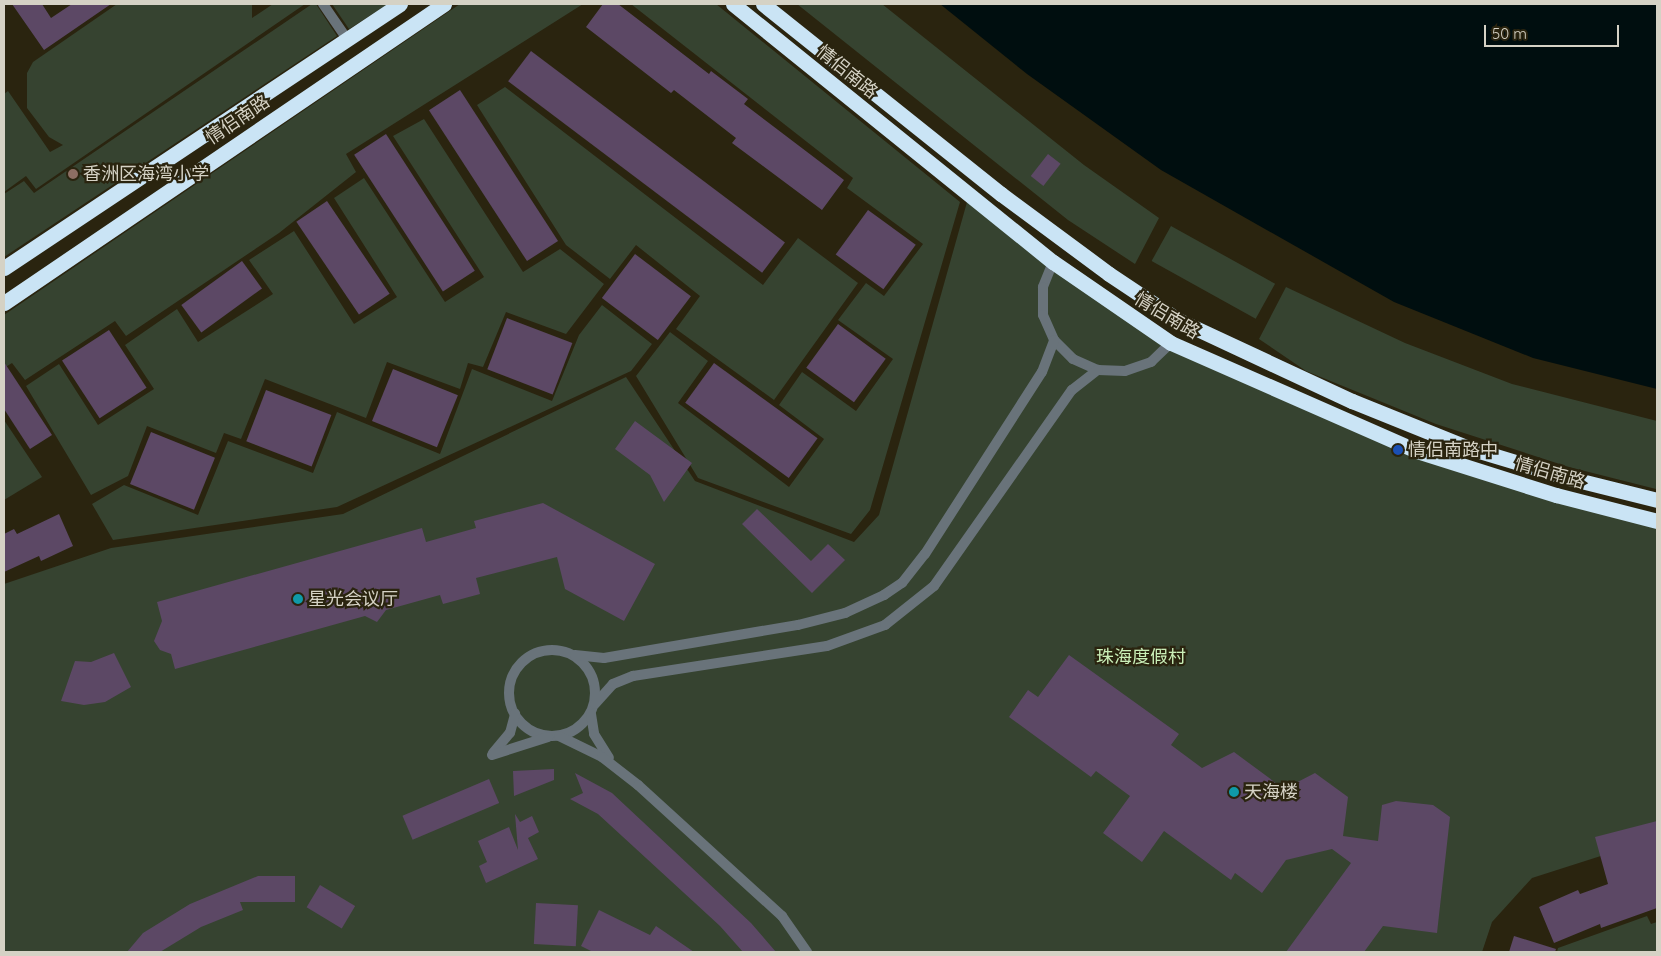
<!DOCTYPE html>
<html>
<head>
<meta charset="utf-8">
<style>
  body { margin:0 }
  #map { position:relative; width:1661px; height:956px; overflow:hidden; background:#2a240f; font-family:Quicksand,"Noto Sans SC",sans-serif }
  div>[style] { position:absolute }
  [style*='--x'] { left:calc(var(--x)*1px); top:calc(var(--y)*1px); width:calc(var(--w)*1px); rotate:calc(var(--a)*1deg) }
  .green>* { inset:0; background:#364330; transform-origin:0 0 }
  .water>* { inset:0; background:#000e0f }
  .building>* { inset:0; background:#5c4865; transform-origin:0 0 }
  .street>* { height:10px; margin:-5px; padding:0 5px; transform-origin:5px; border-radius:5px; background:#69737a }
  .street>.ring { margin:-5px; padding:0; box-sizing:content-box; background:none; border:10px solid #69737a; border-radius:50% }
  .highway>* { height:15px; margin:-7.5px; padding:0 7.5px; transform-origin:7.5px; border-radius:7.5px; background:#cae4f5 }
  .dots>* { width:14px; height:14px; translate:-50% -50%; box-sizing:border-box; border:2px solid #2a240f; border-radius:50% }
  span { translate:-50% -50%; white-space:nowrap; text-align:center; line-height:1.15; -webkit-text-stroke:4.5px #2a240f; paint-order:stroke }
  .street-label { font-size:18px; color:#d5d2c5 }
  .poi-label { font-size:18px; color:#d5d2c5 }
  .left { translate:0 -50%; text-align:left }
  .park-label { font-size:18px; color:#caefb8 }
  .frame { position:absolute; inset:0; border:5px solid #d5d2c5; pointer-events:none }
  .scale { position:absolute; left:1484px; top:25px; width:135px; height:22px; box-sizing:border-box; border:2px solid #d5d2c5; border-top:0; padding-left:6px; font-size:15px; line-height:18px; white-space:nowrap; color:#d5d2c5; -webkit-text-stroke:4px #2a240f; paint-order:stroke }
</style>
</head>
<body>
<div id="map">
  <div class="green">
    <div style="clip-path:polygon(117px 4px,252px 4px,252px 18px,273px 4px,305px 4px,36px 189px,26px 176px,4px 192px,4px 94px,8px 91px,50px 152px,63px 145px,49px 137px,27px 108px,27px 73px,33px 62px)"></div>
    <div style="clip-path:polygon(312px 4px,316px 4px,337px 36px,4px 257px,4px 194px,24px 181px,34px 193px)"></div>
    <div style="clip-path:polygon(332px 4px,388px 4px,349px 29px)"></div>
    <div style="clip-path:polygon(460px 4px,583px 4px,346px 154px,356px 172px,279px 233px,126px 336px,115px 321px,25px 380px,12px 363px,4px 368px,4px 315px)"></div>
    <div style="clip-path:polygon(631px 4px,716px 4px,960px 202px,870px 510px,851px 534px,698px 478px,636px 376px,670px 332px,708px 361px,678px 403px,789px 487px,824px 439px,779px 405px,802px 372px,856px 411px,893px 359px,838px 320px,866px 283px,884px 296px,923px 244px,847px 188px,853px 178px)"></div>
    <div style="clip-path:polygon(797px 4px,882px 4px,1084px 165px,1159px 218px,1135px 264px,1068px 220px)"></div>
    <div style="clip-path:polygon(505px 87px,763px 285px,798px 238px,858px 283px,774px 400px,676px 329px,700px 296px,636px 245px,610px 279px,566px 245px,477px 105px)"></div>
    <div style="clip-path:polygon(424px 119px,523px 272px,560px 249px,604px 284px,566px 334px,506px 312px,483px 367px,468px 363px,460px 389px,387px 362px,366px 418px,265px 379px,241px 439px,224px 433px,216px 453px,147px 426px,128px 476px,91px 495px,26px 386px,59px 364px,98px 425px,154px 389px,125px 345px,177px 309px,198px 342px,273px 294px,249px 260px,294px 231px,354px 324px,397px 297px,334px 198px,364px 178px,445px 302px,484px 277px,393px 136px)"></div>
    <div style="clip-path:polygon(969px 195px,1171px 344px,1417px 451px,1657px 522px,1657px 838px,1532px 878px,1492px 922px,1482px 952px,4px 952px,4px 584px,111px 548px,343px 514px,626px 377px,695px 481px,854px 542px,879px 515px)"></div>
    <div style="left:1171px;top:226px;width:119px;height:40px;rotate:29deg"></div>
    <div style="clip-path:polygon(1286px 287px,1405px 343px,1512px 384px,1657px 421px,1656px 489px,1569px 467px,1436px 424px,1306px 371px,1259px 339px)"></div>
    <div style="clip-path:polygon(602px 305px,652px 344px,631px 371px,337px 507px,113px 540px,92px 504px,124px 485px,198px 515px,228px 441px,313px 473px,337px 412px,440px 454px,472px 369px,552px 401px,579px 335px)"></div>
    <div style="clip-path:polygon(4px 420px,42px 477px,4px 500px)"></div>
    <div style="clip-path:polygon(1647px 916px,1651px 924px,1657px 922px,1657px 952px,1557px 952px,1558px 948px)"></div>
  </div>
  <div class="water">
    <div style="clip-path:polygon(940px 4px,1657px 4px,1657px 389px,1533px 358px,1394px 302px,1161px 170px,1027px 74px)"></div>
  </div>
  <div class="building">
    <div style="clip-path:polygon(12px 4px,42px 4px,51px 18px,72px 4px,111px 4px,44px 50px)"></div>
    <div style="clip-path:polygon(603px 4px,618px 4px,709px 74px,711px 71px,748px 99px,744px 104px,844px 180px,822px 210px,732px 143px,736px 138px,674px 90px,671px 93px,586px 27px)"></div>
    <div style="left:531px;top:51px;width:318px;height:38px;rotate:37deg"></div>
    <div style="left:460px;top:90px;width:180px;height:37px;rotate:57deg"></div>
    <div style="left:386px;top:134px;width:163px;height:38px;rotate:57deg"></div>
    <div style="left:1048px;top:154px;width:16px;height:28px;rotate:38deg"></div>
    <div style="left:327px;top:201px;width:112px;height:37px;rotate:56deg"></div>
    <div style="left:868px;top:210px;width:59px;height:55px;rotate:36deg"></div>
    <div style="left:635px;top:254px;width:70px;height:55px;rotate:37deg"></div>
    <div style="left:242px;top:261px;width:34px;height:75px;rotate:54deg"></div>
    <div style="left:507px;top:318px;width:70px;height:55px;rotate:21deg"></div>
    <div style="left:838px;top:324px;width:59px;height:54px;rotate:36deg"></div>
    <div style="left:109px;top:330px;width:69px;height:56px;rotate:57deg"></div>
    <div style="clip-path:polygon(4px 362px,52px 435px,30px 449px,4px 409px)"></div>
    <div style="left:714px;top:363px;width:128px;height:49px;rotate:36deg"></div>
    <div style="left:393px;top:369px;width:70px;height:56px;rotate:22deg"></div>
    <div style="left:266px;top:390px;width:70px;height:55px;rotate:21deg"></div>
    <div style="clip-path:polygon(635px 421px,692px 463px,664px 502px,650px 475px,615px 449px)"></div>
    <div style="left:151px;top:432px;width:69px;height:56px;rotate:22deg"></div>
    <div style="clip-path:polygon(543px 503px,655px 564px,624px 621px,565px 589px,557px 557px,476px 578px,480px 594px,443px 604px,440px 595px,386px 610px,377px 622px,365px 616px,175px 669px,171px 654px,160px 650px,154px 641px,162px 621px,157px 602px,422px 528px,426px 542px,476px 528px,474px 521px)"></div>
    <div style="clip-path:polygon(757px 509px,811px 561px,828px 544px,845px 560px,812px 593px,742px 524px)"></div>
    <div style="clip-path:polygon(59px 514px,73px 546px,41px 561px,39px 556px,4px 572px,4px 534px,14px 529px,17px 534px)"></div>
    <div style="clip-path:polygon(114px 653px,131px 687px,105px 702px,84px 705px,61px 701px,75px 661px,91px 662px)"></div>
    <div style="clip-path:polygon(1069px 655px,1179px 734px,1171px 745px,1202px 768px,1234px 752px,1284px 789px,1315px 773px,1348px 797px,1343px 836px,1378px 841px,1382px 805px,1396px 801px,1433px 805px,1450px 817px,1437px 933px,1383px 926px,1364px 952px,1286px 952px,1351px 863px,1332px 849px,1286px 860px,1262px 893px,1235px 873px,1231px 880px,1164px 831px,1142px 862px,1103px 833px,1130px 796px,1096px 771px,1091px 777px,1009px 717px,1028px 690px,1038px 697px)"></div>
    <div style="clip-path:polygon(554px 769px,554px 780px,514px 796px,513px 771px)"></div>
    <div style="clip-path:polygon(575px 773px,612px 793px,751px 923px,776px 952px,743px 952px,720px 926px,598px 814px,570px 799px,583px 793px)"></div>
    <div style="left:489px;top:779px;width:26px;height:94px;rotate:67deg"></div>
    <div style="clip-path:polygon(515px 814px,520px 822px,532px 816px,539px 832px,528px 838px,538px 859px,486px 883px,479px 866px,487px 862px,478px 841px,509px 827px,518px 850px)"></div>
    <div style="clip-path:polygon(1657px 821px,1657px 908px,1601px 928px,1600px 924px,1554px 943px,1539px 907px,1578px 890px,1580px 894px,1608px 884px,1595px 837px)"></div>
    <div style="clip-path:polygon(258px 876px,295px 876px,295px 902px,240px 902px,243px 910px,201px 927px,160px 952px,127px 952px,143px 933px,190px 904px)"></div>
    <div style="left:320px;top:885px;width:41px;height:26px;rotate:31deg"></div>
    <div style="left:536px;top:903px;width:42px;height:41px;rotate:3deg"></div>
    <div style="clip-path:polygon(599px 910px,650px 935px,656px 926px,694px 952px,593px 952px,581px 946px)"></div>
    <div style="clip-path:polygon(1514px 936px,1556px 949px,1555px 952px,1509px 952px)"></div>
  </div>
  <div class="street">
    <div style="--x:323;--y:4;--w:42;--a:55.6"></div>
    <div style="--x:1053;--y:262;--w:27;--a:112"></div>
    <div style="--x:1043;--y:287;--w:28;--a:90"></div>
    <div style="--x:1043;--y:315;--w:27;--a:66"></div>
    <div style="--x:1054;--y:340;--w:27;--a:45"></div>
    <div style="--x:1073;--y:359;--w:27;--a:24"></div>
    <div style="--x:1098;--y:370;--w:27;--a:2"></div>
    <div style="--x:1125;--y:371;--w:28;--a:-19"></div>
    <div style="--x:1151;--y:362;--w:28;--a:-44"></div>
    <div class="ring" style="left:509px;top:650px;width:76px;height:76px"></div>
    <div style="--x:575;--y:655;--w:29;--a:6"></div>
    <div style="--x:604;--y:658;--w:197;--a:-9.7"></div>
    <div style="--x:798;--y:625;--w:49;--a:-14.3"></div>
    <div style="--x:845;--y:613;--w:43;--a:-24.8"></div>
    <div style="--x:884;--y:595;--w:22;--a:-34"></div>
    <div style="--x:902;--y:583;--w:37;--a:-52"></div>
    <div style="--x:925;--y:554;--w:216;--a:-57.3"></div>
    <div style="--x:1042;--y:372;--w:34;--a:-69"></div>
    <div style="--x:595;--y:704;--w:27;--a:-48"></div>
    <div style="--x:613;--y:684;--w:22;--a:-22"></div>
    <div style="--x:633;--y:676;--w:196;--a:-8.8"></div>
    <div style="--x:827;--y:646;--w:62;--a:-19.9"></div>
    <div style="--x:885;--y:625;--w:63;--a:-38.5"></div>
    <div style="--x:934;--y:586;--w:240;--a:-54.9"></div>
    <div style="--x:1072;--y:390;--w:33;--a:-38"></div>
    <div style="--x:591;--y:714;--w:20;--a:81"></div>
    <div style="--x:594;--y:734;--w:28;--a:58"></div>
    <div style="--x:559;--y:736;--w:48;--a:26"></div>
    <div style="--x:602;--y:757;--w:46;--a:37.9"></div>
    <div style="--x:638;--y:785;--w:195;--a:42.3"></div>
    <div style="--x:782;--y:916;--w:44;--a:55.2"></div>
    <div style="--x:493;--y:753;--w:26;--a:-50"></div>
    <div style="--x:510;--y:733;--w:20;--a:-75"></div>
    <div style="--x:492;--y:755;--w:59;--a:-17.8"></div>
  </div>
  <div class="highway">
    <div style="--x:733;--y:4;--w:411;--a:38.9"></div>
    <div style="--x:1053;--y:262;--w:143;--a:34.5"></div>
    <div style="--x:1171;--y:343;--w:269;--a:23.7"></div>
    <div style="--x:1417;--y:451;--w:146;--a:17.6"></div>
    <div style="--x:1556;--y:495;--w:104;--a:14.4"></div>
    <div style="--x:763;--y:4;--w:305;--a:38.6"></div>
    <div style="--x:1001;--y:194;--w:134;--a:36.5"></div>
    <div style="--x:1109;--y:274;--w:83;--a:33.7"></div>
    <div style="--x:1178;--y:320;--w:192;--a:25"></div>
    <div style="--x:1352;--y:401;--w:123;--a:22"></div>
    <div style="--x:1466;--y:447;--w:108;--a:16.8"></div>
    <div style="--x:1569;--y:478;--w:91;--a:14"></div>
    <div style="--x:4;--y:268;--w:476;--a:-33.7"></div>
    <div style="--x:4;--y:303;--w:532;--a:-34.2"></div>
  </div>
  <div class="dots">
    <div style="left:73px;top:174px;background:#8d6e63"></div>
    <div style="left:1398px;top:450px;background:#1a4fb4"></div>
    <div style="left:298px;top:599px;background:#0f9aa8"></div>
    <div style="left:1234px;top:792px;background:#0f9aa8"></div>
  </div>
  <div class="street-label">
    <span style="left:847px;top:72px;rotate:39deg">情侣南路</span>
    <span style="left:238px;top:120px;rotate:-34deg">情侣南路</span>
    <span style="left:1167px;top:316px;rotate:31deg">情侣南路</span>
    <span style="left:1550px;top:473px;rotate:16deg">情侣南路</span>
  </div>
  <div class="poi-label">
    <span class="left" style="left:83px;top:174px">香洲区海湾小学</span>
    <span class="left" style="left:1408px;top:450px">情侣南路中</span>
    <span class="left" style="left:308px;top:599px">星光会议厅</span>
    <span class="left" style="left:1244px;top:792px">天海楼</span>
  </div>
  <div class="park-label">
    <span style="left:1141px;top:657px">珠海度假村</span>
  </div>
  <div class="frame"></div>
  <div class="scale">50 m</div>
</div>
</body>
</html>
